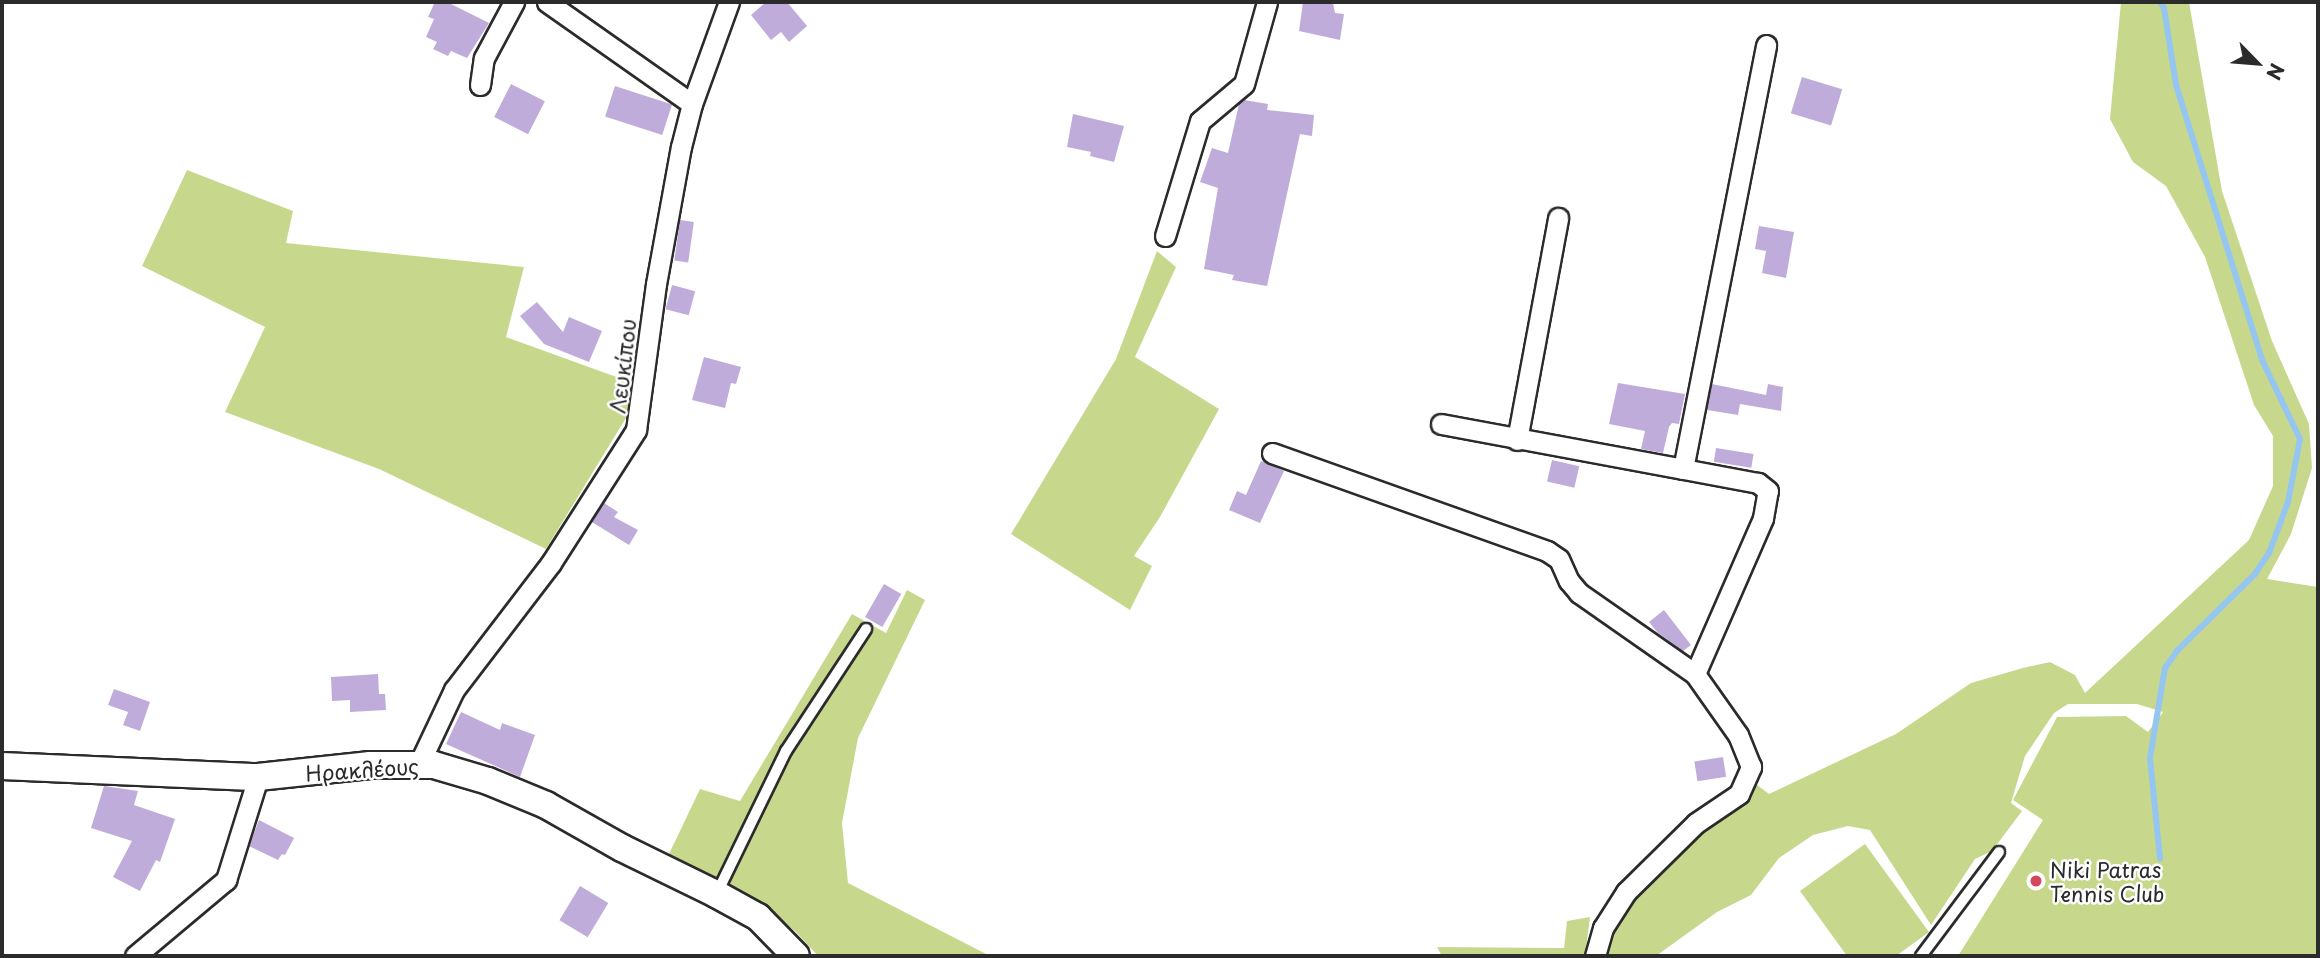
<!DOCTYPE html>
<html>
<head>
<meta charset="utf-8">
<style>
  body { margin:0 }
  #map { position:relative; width:2320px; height:958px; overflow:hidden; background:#fff; font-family:"Playpen Sans",sans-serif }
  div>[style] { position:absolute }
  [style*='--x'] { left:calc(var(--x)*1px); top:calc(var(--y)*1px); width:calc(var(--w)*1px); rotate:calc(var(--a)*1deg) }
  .green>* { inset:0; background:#c7d88d }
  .stream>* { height:6px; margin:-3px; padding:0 3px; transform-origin:3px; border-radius:3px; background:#95c5f1 }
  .building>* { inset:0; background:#c0acdb; transform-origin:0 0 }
  .roads { filter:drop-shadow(2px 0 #2b2b2b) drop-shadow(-2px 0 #2b2b2b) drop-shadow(0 2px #2b2b2b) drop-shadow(0 -2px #2b2b2b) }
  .lane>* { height:10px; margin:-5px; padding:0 5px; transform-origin:5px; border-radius:5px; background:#fff }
  .street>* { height:19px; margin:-9.5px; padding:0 9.5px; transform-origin:9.5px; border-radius:9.5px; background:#fff }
  .secondary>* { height:26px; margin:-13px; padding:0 13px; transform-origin:13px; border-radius:13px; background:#fff }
  .dots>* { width:19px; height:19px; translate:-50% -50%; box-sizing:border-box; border:4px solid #fff; border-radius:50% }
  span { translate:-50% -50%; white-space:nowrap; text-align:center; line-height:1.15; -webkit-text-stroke:5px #fff; paint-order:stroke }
  .street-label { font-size:21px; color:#2b2b2b }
  .poi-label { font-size:21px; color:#2b2b2b }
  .left { translate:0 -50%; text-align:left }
  .frame { position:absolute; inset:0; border:4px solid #2b2b2b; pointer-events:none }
  .north { position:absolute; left:2222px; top:28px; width:70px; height:70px; -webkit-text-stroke:5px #fff; paint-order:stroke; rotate:115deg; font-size:19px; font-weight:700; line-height:28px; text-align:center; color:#2b2b2b }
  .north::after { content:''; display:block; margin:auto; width:24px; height:32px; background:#2b2b2b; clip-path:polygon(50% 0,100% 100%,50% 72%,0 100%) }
</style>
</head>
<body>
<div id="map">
  <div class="green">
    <div style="clip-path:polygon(2121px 2px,2189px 2px,2222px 191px,2272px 341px,2309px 424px,2312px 468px,2291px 534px,2267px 579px,2318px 587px,2318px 956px,1958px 956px,2043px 820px,2013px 800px,2057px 717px,2126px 716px,2148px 732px,2163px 712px,2137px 704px,2068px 704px,2054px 713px,2025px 756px,2011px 803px,2022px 811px,1992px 851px,1975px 859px,1931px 925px,1870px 830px,1848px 826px,1813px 835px,1779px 858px,1751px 895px,1717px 912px,1656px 956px,1599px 956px,1625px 900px,1749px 787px,1756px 784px,1769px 794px,1896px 734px,1971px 683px,2023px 668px,2050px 662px,2075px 675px,2085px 693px,2249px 540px,2273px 486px,2273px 436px,2254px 405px,2205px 257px,2166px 186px,2133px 162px,2110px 119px)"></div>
    <div style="clip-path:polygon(187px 170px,293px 211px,286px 243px,524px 267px,506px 337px,633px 383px,629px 413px,546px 549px,379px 469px,225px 412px,265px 327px,142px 266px)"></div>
    <div style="clip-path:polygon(1157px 251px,1176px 267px,1135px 357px,1219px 409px,1160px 517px,1134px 556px,1152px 566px,1130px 610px,1011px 534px,1116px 359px)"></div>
    <div style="clip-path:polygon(907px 590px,925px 600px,858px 738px,842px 823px,848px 883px,990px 956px,818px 956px,796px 932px,757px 900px,669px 854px,700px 789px,740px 801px,852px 614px,886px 633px)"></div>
    <div style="clip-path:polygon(1865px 844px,1929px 932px,1896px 956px,1847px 956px,1800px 891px)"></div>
    <div style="clip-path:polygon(1590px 917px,1585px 956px,1442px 956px,1437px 947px,1564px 948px,1567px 921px)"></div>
  </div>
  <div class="stream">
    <div style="--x:2160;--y:2;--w:7;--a:56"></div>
    <div style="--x:2164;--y:8;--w:78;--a:81.1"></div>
    <div style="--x:2176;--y:85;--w:288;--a:72.6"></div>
    <div style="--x:2262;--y:360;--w:88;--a:64.3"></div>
    <div style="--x:2300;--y:439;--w:64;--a:100.8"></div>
    <div style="--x:2288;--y:502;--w:54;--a:110.4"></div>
    <div style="--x:2269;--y:553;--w:25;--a:124"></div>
    <div style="--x:2255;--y:574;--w:110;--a:135.4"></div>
    <div style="--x:2177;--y:651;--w:21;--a:125"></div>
    <div style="--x:2165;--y:668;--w:91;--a:99.5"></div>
    <div style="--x:2150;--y:758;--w:101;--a:84.3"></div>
  </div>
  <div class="building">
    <div style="clip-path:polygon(435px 2px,447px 2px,489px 23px,467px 58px,451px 51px,448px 56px,433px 49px,437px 42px,426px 37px,434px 19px,428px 17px)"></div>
    <div style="clip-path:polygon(766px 2px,787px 2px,807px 26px,789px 42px,781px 32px,771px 40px,751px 15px)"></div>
    <div style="clip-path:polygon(1303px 2px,1333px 3px,1335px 13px,1344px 14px,1340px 40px,1299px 31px)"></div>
    <div style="left:1802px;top:77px;width:42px;height:38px;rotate:17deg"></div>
    <div style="left:511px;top:84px;width:38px;height:37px;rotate:27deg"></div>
    <div style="left:615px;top:86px;width:60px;height:32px;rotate:18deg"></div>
    <div style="clip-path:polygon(1244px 100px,1268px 104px,1267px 110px,1314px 115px,1312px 136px,1300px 134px,1267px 286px,1232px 280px,1234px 275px,1204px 269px,1218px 188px,1200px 182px,1212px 148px,1228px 153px,1239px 104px)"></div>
    <div style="clip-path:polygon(1073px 114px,1124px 126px,1114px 162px,1090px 156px,1091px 152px,1067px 147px)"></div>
    <div style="left:680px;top:220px;width:14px;height:41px;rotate:8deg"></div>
    <div style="clip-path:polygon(1759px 226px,1794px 232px,1786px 278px,1762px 273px,1766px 251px,1755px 249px)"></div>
    <div style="left:672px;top:285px;width:24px;height:25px;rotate:15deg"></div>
    <div style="clip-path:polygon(537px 302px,563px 332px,569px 317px,602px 331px,589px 362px,544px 344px,520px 316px)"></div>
    <div style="clip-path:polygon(704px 357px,741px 367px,736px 384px,731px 383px,725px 408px,692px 400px)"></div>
    <div style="clip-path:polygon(1618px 383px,1685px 394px,1679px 424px,1672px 423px,1669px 427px,1663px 453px,1641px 449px,1645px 431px,1609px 424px)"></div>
    <div style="clip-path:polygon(1712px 384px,1766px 395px,1768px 384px,1783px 387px,1781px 411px,1740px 404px,1738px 415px,1707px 410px)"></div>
    <div style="left:1716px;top:448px;width:38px;height:14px;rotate:9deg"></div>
    <div style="left:1552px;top:460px;width:28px;height:22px;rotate:13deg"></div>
    <div style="clip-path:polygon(1261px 461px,1284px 471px,1260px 523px,1229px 510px,1237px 491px,1246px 495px)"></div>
    <div style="clip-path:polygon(604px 503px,618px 512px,614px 517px,638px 530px,629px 545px,592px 522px)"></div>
    <div style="left:884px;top:584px;width:20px;height:38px;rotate:30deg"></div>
    <div style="clip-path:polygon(1664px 610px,1691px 645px,1683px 651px,1657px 632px,1649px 622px)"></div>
    <div style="clip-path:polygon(378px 674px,379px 694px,385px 694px,386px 710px,350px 712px,350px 700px,332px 701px,331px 677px)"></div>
    <div style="clip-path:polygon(114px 689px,150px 702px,140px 731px,123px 725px,128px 712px,108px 705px)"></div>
    <div style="clip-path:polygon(461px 712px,500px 730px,502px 723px,535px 735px,520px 777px,446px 744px)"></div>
    <div style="left:1723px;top:757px;width:20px;height:29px;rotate:81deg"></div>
    <div style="clip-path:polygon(104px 786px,138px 791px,134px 805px,175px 819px,160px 862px,156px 860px,140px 891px,113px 877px,132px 841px,91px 828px)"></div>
    <div style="clip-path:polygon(259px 820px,294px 838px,285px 855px,282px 854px,278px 860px,249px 846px)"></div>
    <div style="left:580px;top:886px;width:33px;height:40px;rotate:31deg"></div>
  </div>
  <div class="roads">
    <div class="lane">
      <div style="--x:717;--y:893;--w:158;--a:-64.1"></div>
      <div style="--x:786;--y:751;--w:146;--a:-56.7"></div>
      <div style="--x:1921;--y:956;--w:130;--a:-53.1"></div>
    </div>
    <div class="street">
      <div style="--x:547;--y:2;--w:177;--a:35.1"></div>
      <div style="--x:480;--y:85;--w:27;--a:-82"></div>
      <div style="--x:484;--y:58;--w:64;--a:-61.8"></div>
      <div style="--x:1165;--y:236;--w:120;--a:-73.1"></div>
      <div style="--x:1200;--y:121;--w:57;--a:-40.1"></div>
      <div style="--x:1244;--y:84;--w:85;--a:-74.3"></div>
      <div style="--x:1441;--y:424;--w:246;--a:10.5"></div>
      <div style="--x:1517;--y:440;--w:226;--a:-79.5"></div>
      <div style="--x:1272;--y:453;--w:292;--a:19.6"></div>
      <div style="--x:1547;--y:551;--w:14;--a:34"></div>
      <div style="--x:1559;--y:559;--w:24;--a:66"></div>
      <div style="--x:1569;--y:581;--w:16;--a:50"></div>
      <div style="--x:1579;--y:593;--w:141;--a:34.9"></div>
      <div style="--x:419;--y:764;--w:82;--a:-64.7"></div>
      <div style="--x:454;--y:690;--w:160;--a:-52.6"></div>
      <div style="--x:551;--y:563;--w:158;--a:-57.4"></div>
      <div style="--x:636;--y:430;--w:147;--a:-82.2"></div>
      <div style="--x:656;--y:284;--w:139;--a:-79.7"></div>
      <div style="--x:681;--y:147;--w:44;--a:-75.7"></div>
      <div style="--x:692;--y:104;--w:109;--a:-70.1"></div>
      <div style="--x:135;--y:956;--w:119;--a:-39.9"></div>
      <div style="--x:226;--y:880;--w:108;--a:-72.7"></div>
      <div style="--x:1595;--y:956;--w:29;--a:-74"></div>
      <div style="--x:1603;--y:928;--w:43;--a:-57.4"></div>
      <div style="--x:1626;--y:892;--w:98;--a:-44.6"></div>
      <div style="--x:1696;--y:823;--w:52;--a:-34"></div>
      <div style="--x:1739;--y:794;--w:30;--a:-66"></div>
      <div style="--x:1751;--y:767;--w:35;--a:-112"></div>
      <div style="--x:1738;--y:735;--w:75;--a:-125.2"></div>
      <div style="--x:1695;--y:674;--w:170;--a:-66.4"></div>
      <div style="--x:1763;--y:518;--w:27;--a:-80"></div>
      <div style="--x:1768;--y:491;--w:13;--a:-141"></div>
      <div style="--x:1758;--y:483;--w:76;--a:-169.4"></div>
      <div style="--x:1683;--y:469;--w:432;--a:-78.9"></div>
    </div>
    <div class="secondary">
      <div style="--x:2;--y:766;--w:256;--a:2.5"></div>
      <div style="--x:258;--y:777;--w:113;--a:-6.1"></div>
      <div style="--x:370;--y:765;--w:64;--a:0"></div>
      <div style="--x:434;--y:765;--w:56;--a:16.5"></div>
      <div style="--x:488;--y:781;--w:63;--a:22.5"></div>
      <div style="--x:546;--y:805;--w:87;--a:29.5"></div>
      <div style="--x:622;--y:848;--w:105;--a:26.1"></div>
      <div style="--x:716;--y:894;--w:48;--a:28.7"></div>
      <div style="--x:758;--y:917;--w:54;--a:45.7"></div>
    </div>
  </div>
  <div class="dots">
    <div style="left:2036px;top:881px;background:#d1495b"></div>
  </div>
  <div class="street-label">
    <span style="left:622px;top:366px;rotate:-83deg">Λευκίπου</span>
    <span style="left:362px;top:769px;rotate:-4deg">Ηρακλέους</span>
  </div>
  <div class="poi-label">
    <span class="left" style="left:2050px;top:881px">Niki Patras<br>Tennis Club</span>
  </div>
  <div class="frame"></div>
  <div class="north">N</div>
</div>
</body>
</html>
